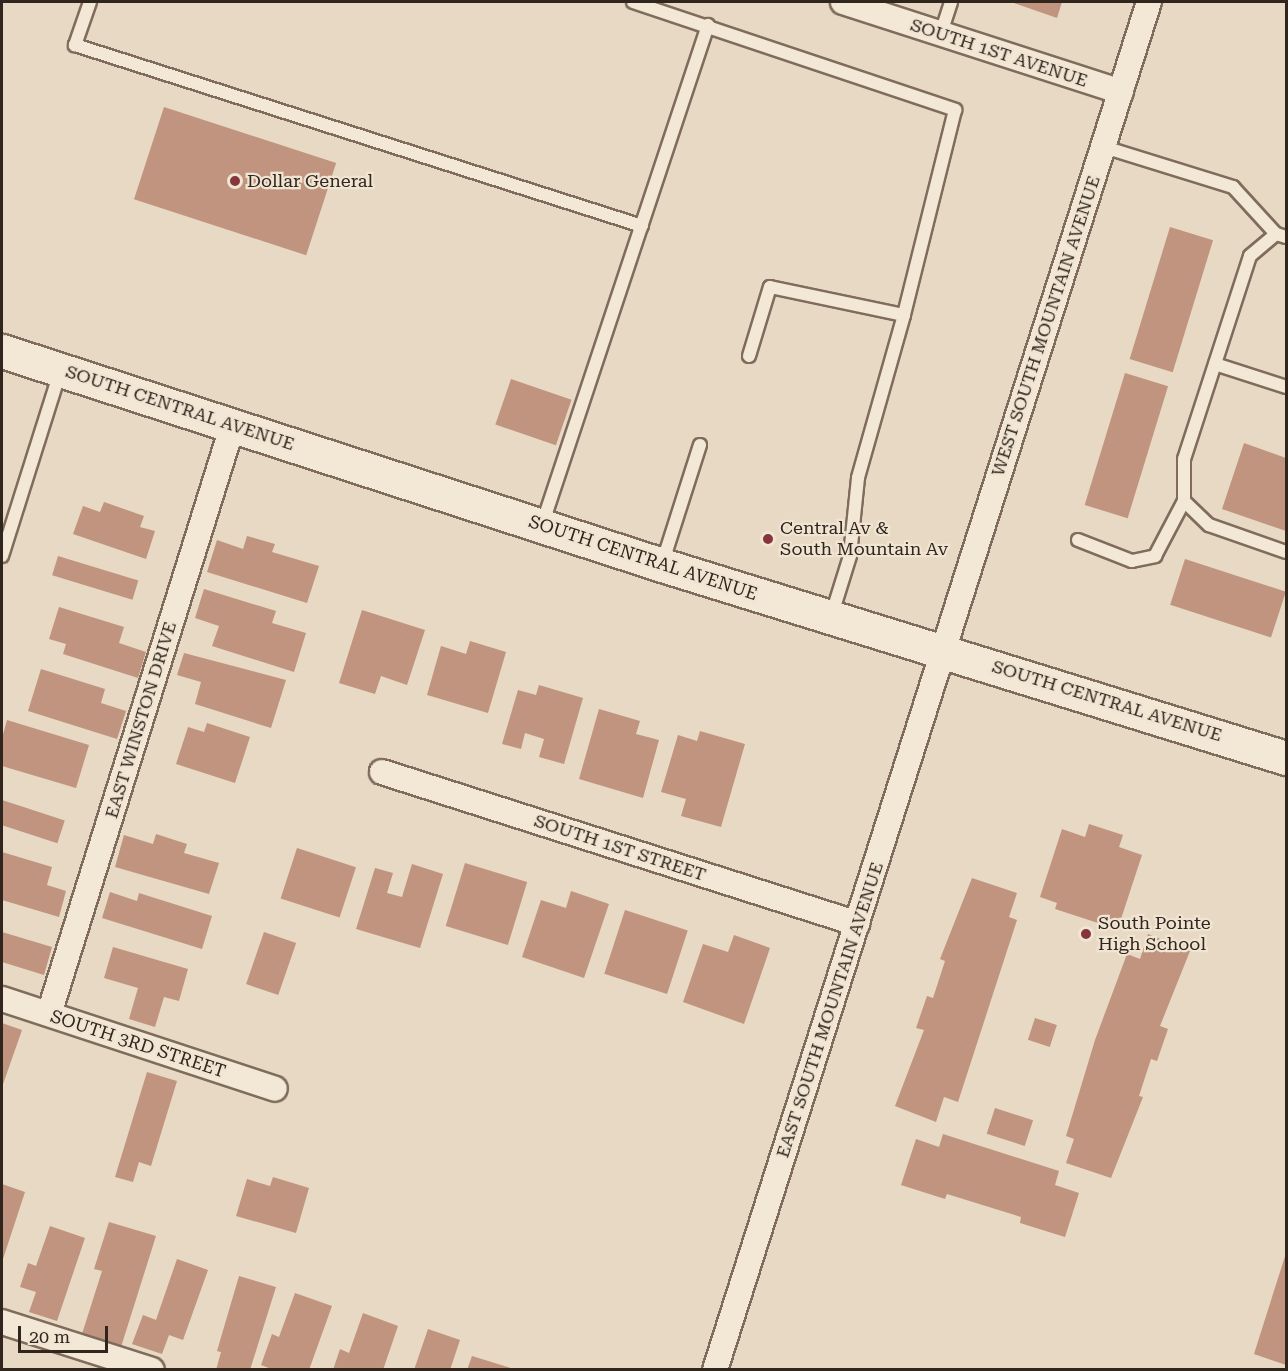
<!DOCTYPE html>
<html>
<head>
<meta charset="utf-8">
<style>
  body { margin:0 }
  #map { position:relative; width:1288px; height:1371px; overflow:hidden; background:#e7d9c3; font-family:"Roboto Serif",serif }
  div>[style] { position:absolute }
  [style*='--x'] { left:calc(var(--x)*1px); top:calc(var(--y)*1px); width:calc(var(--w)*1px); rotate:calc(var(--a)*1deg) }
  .building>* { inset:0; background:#c0947e; transform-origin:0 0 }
  .roads { filter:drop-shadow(2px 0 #7f6c5c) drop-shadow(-2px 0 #7f6c5c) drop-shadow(0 2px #7f6c5c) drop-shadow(0 -2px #7f6c5c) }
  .service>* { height:12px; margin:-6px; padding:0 6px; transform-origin:6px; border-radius:6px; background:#f3e8d5 }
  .minor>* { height:24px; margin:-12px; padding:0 12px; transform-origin:12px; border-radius:12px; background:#f3e8d5 }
  .secondary>* { height:33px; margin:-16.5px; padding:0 16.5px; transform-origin:16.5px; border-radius:16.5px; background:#f3e8d5 }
  .dots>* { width:16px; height:16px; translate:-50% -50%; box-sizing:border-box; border:3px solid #f0e4d2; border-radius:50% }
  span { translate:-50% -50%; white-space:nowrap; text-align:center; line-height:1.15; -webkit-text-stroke:4.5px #f0e4d2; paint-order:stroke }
  .street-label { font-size:18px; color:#31261e }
  .poi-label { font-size:18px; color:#31261e }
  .left { translate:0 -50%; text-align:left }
  .frame { position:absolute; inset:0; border:3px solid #31261e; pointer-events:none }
  .scale { position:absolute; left:18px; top:1326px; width:90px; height:27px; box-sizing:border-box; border:3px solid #31261e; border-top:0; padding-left:8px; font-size:18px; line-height:21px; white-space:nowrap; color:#31261e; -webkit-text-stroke:4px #f0e4d2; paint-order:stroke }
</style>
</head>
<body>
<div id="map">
  <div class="building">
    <div style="clip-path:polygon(1011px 2px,1062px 2px,1057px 18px)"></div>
    <div style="left:164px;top:107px;width:181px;height:97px;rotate:18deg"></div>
    <div style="left:1170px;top:227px;width:45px;height:138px;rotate:17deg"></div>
    <div style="left:1125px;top:373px;width:45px;height:138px;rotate:17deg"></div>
    <div style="left:511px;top:379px;width:64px;height:48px;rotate:19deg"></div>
    <div style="clip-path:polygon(1244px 443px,1286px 458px,1286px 531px,1222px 509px)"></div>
    <div style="clip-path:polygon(104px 502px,144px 516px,140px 527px,155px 531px,146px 559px,73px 534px,83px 506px,100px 512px)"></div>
    <div style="clip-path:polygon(247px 536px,275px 544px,272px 552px,319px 566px,307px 603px,207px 572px,217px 540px,243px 549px)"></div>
    <div style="left:58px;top:556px;width:84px;height:20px;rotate:17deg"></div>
    <div style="left:1185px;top:559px;width:106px;height:48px;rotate:18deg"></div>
    <div style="clip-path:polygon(204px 589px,276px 611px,272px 623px,306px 633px,294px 672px,212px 646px,219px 626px,195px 618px)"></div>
    <div style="clip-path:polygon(59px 607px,124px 627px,119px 643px,146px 652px,138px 678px,63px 654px,66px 644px,49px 639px)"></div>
    <div style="clip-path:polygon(362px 610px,425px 630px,407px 685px,381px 676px,375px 694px,339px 683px)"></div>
    <div style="clip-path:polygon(470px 641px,506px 652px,488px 713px,427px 695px,441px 646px,466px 654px)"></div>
    <div style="clip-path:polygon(184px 653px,286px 680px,271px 728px,195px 704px,201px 682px,177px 675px)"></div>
    <div style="clip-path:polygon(41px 669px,105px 689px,101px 703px,126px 711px,117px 739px,28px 711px)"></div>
    <div style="clip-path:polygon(539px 685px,583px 698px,564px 764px,539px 757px,544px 739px,525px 733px,521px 749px,502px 744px,518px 690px,536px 695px)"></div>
    <div style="clip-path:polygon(599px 709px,640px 721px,636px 734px,659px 740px,643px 798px,579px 779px)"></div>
    <div style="clip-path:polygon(7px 720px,89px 745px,76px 788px,2px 766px,2px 738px)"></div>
    <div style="clip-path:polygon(207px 723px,250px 737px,235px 783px,176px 764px,188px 727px,204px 732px)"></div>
    <div style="clip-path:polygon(700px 731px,745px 744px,721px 827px,681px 816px,686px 799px,661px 792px,678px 735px,697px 741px)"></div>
    <div style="left:2px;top:800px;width:66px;height:24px;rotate:18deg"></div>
    <div style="clip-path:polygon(1089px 824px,1123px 835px,1119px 847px,1142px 855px,1120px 922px,1101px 916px,1098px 923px,1055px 909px,1057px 903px,1040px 897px,1062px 829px,1085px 837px)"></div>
    <div style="clip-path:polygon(156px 834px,187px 844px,184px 853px,219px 863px,209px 894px,115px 867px,124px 835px,153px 844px)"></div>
    <div style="left:297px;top:848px;width:62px;height:53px;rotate:18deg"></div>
    <div style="clip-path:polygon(2px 852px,52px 867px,47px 885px,66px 891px,59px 917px,2px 900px)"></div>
    <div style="left:465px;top:863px;width:65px;height:66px;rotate:17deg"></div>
    <div style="clip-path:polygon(412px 864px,443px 874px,420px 948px,356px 929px,375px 868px,393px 873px,387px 893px,402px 897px)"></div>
    <div style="clip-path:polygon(972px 878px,1017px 893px,1009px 917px,1017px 920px,958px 1102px,944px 1097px,936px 1122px,895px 1106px,924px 1030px,916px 1028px,927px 996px,933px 998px,945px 961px,940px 959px)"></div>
    <div style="clip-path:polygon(571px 891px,609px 904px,584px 978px,522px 957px,541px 900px,566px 908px)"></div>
    <div style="clip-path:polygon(110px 892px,137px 901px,139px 893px,212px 916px,202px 949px,102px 918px)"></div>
    <div style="left:625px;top:910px;width:66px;height:67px;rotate:18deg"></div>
    <div style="clip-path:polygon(2px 932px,52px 947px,44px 975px,2px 962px)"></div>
    <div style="left:264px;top:932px;width:34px;height:55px;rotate:19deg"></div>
    <div style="clip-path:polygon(1148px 934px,1190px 951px,1160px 1026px,1168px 1029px,1157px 1061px,1151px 1059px,1139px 1096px,1143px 1097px,1111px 1178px,1066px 1163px,1074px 1139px,1066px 1136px,1095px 1040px,1127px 954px,1140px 959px)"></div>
    <div style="clip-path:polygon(734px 935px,770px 948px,744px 1024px,683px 1002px,703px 944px,728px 952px)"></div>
    <div style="clip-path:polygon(113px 947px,188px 969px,179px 1001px,164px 997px,155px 1027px,129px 1019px,138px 988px,104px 978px)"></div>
    <div style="left:1035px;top:1018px;width:23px;height:23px;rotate:18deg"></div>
    <div style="clip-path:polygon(2px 1023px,22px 1030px,2px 1087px)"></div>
    <div style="clip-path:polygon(147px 1072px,177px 1081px,151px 1166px,139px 1162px,133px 1182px,115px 1177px)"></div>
    <div style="left:995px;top:1108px;width:40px;height:27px;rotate:18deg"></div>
    <div style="clip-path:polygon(943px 1134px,1059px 1171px,1055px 1185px,1079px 1193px,1065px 1237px,1020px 1223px,1021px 1217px,947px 1194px,945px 1199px,901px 1185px,916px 1139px,939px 1147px)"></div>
    <div style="clip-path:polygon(273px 1177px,309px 1188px,296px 1233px,236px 1216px,247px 1179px,270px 1186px)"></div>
    <div style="clip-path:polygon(2px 1184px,25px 1192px,2px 1262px)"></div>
    <div style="clip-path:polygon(109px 1222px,156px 1236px,121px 1347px,82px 1334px,102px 1271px,94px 1269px)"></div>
    <div style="clip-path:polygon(50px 1226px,85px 1238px,57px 1321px,29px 1312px,36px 1292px,20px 1287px,28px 1263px,36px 1266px)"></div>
    <div style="clip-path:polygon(1286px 1253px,1286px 1365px,1254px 1354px)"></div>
    <div style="clip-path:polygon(177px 1259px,208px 1270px,183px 1340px,169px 1335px,162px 1354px,132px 1344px,143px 1315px,156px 1320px)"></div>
    <div style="clip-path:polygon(239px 1276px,276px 1287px,250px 1370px,216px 1370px,221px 1352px,217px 1351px)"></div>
    <div style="clip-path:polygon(295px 1293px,332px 1306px,309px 1370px,274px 1370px,261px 1365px,272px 1334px,279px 1337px)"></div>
    <div style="clip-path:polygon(363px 1313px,398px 1326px,383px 1370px,333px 1370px,340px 1349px,349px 1353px)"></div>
    <div style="clip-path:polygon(428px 1329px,460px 1340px,450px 1370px,414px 1370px)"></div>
    <div style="clip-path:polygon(472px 1356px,514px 1369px,514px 1370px,467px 1370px)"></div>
  </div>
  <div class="roads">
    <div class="service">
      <div style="--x:90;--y:2;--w:46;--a:109.2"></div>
      <div style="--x:75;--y:45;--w:595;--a:17.7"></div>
      <div style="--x:633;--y:2;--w:340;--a:18.5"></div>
      <div style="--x:955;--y:110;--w:211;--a:104"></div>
      <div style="--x:904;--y:315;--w:169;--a:105.8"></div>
      <div style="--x:858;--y:478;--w:78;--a:95.9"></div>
      <div style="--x:850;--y:556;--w:64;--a:107.3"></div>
      <div style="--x:941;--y:33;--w:33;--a:-72"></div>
      <div style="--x:1104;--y:147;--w:135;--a:17.2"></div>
      <div style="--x:1233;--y:187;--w:64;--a:47.5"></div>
      <div style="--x:1286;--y:237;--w:10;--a:-163"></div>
      <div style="--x:1276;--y:234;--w:34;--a:140"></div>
      <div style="--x:1250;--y:256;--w:213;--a:108"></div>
      <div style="--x:1184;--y:459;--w:42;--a:90"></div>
      <div style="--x:1184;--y:501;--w:35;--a:44"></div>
      <div style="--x:1209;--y:525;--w:82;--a:19.3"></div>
      <div style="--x:749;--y:356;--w:72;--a:-73.1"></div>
      <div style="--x:770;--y:287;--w:137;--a:11.8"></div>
      <div style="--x:1215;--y:364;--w:75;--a:17.9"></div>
      <div style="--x:542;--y:525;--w:527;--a:-71.63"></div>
      <div style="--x:1078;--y:540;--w:58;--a:21.3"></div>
      <div style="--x:1132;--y:561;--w:24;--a:-12"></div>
      <div style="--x:1155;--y:556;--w:62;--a:-62.2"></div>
      <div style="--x:2;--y:556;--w:193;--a:-72.5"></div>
      <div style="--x:662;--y:564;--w:125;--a:-72.3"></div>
    </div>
    <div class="minor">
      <div style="--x:843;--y:2;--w:292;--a:17.9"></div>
      <div style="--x:382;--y:772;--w:499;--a:17.7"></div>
      <div style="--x:2;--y:999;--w:287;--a:18.2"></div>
      <div style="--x:49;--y:1014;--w:618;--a:-72.68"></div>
      <div style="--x:2;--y:1322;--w:157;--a:17.7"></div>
      <div style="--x:715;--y:1370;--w:1435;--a:-72.4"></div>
    </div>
    <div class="secondary">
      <div style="--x:2;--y:351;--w:694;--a:17.96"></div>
      <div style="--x:662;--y:565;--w:653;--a:17.19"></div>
    </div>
  </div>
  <div class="dots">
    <div style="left:235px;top:181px;background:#86353c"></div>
    <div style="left:768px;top:539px;background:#86353c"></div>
    <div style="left:1086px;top:934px;background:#86353c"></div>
  </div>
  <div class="street-label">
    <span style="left:999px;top:53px;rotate:18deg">SOUTH 1ST AVENUE</span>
    <span style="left:1046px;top:326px;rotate:-72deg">WEST SOUTH MOUNTAIN AVENUE</span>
    <span style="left:180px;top:408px;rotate:18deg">SOUTH CENTRAL AVENUE</span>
    <span style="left:643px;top:558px;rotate:18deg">SOUTH CENTRAL AVENUE</span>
    <span style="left:1107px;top:701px;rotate:17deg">SOUTH CENTRAL AVENUE</span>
    <span style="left:141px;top:720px;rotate:-73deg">EAST WINSTON DRIVE</span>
    <span style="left:620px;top:848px;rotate:18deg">SOUTH 1ST STREET</span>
    <span style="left:830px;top:1010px;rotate:-72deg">EAST SOUTH MOUNTAIN AVENUE</span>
    <span style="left:138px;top:1044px;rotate:18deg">SOUTH 3RD STREET</span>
  </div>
  <div class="poi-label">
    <span class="left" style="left:247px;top:181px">Dollar General</span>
    <span class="left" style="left:780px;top:539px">Central Av &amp;<br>South Mountain Av</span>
    <span class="left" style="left:1098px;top:934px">South Pointe<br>High School</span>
  </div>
  <div class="frame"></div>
  <div class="scale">20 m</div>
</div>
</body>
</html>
